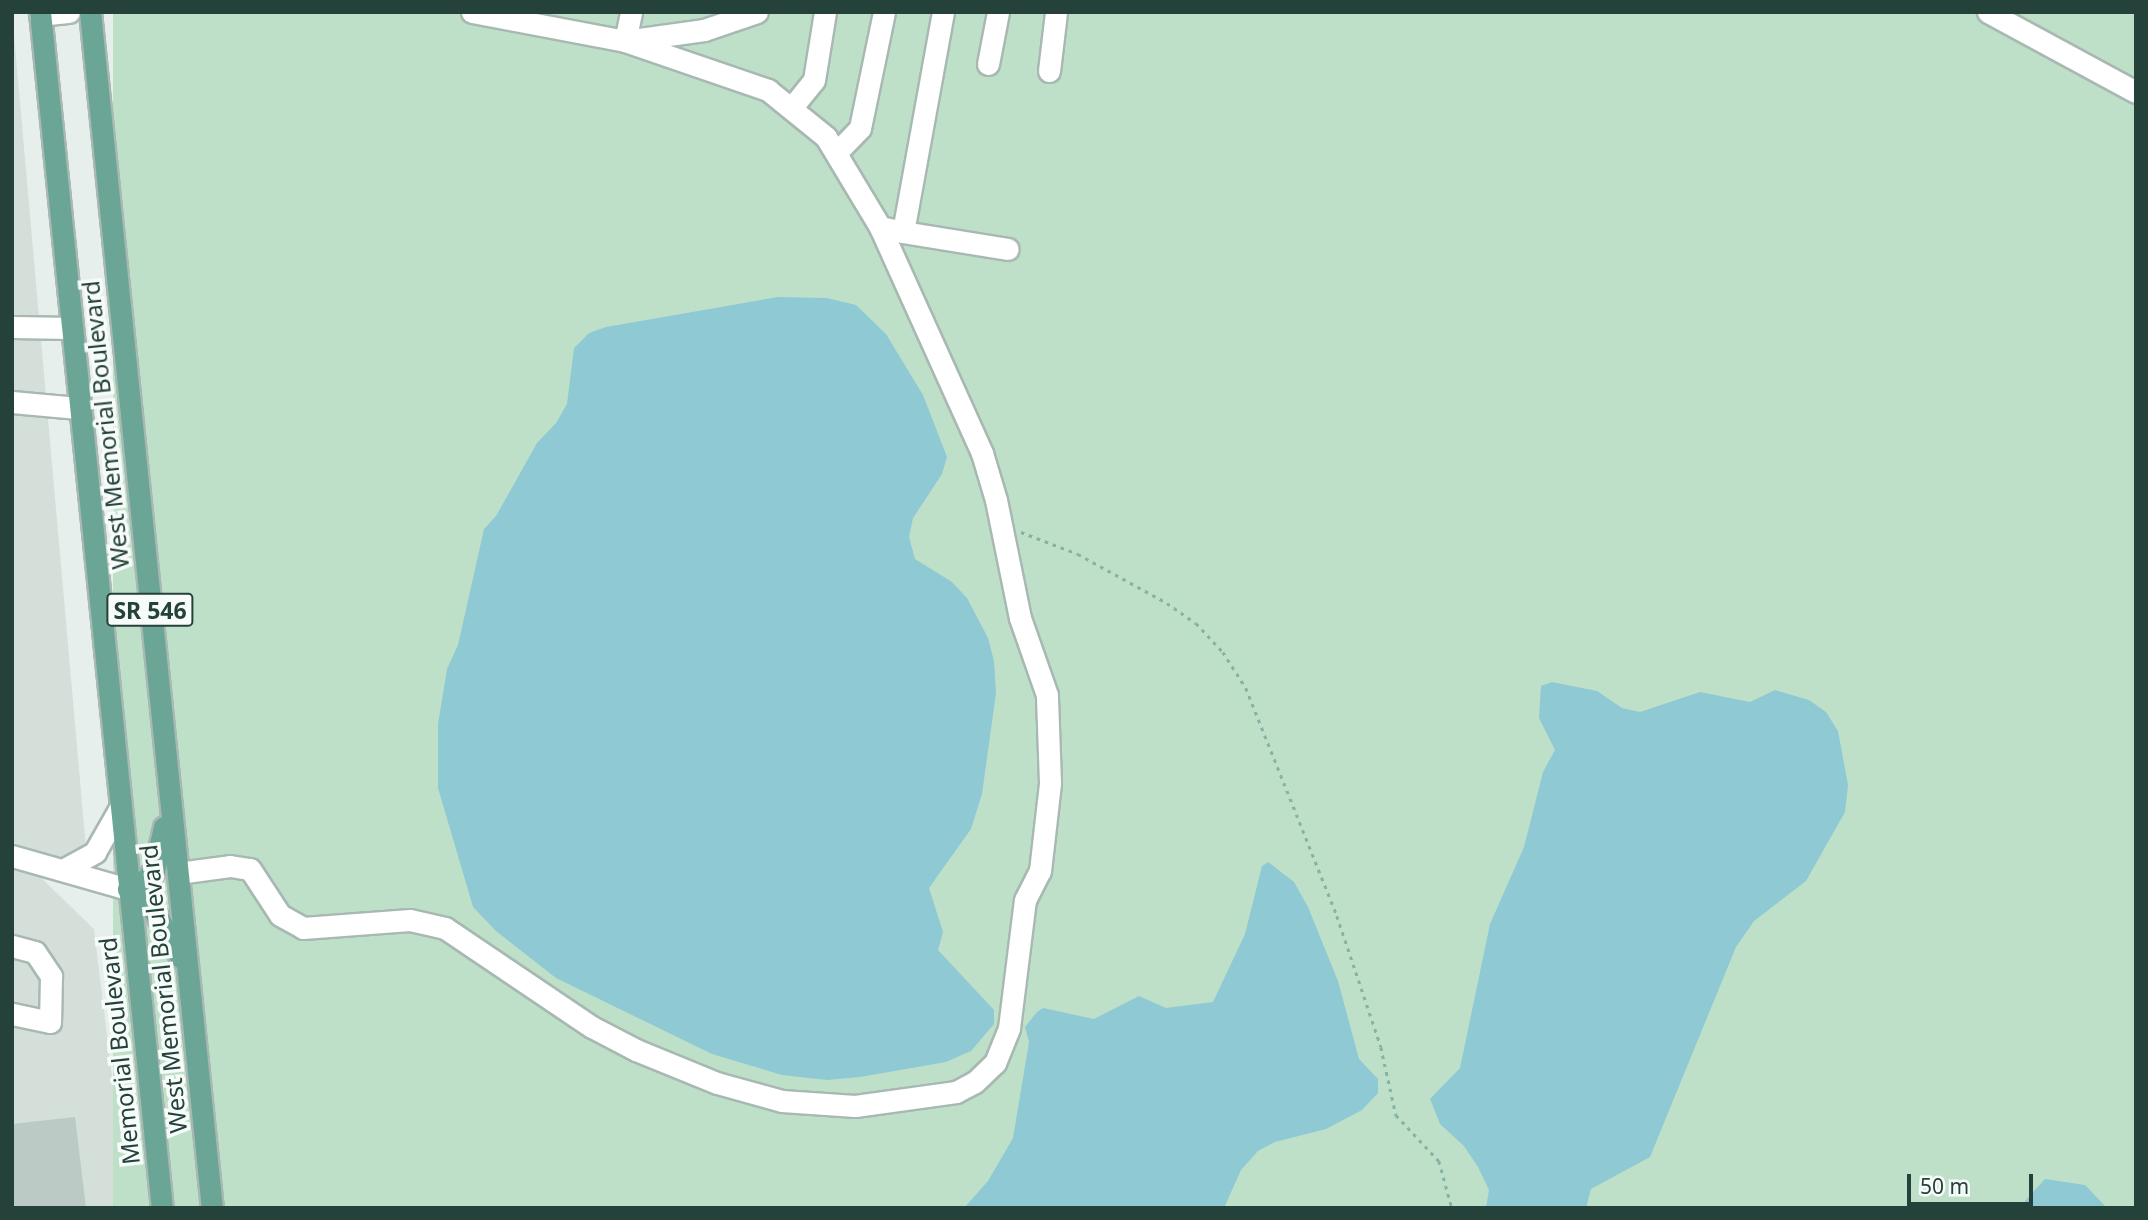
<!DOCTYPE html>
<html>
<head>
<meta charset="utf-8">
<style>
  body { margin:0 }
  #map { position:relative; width:2148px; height:1220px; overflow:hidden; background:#e6efeb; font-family:"Noto Sans",sans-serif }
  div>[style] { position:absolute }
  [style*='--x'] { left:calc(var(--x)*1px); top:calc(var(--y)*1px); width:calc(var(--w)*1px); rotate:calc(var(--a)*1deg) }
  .built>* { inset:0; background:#d4dfda }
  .green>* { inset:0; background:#bfe0c8; transform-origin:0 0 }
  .water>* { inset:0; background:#8ec9d4 }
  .building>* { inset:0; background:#bbcac4 }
  .path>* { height:2.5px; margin-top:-1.25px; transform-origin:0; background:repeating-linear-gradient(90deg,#86b3a5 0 3.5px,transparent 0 8.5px) }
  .roads { filter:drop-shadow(2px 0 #a8b8b2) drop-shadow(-2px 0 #a8b8b2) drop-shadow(0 2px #a8b8b2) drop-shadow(0 -2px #a8b8b2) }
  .minor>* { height:21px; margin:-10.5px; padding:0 10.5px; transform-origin:10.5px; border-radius:10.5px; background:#fff }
  .major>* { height:21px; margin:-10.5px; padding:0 10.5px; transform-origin:10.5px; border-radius:10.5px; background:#6aa596 }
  span { translate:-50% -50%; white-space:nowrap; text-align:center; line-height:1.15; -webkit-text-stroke:7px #f7fbf9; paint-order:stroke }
  .shield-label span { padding:2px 5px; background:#f7fbf9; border:2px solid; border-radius:5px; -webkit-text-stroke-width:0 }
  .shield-label { font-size:23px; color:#24423a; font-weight:700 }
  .street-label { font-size:24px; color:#24423a }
  .frame { position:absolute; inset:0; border:14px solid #24423a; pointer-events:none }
  .scale { position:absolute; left:1907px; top:1174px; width:126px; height:32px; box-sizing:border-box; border:4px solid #24423a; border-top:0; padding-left:9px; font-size:21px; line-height:24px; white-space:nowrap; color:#24423a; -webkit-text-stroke:5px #f7fbf9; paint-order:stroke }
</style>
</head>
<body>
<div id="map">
  <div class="built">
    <div style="clip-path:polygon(12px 12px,86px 848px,62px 861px,12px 847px)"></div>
    <div style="clip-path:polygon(12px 865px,34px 871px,94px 929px,128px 1208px,12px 1208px)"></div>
  </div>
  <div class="green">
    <div style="left:113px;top:12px;width:2023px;height:1202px"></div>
  </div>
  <div class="water">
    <div style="clip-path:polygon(778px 297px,827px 298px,856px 305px,886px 334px,923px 395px,947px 457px,942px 474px,913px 518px,909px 537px,915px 559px,952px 582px,967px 598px,988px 638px,994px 661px,996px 693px,982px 794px,971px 829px,929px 888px,943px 932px,938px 950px,994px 1010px,994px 1024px,971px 1051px,946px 1062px,860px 1077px,827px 1080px,782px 1075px,712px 1054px,556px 978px,496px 931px,473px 907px,438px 788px,438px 724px,447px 669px,458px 645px,484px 529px,496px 516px,537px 443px,556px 423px,567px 404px,574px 348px,589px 333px,606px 327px)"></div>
    <div style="clip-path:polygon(1552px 682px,1597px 691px,1622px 708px,1640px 712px,1700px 692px,1750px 702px,1775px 690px,1809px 700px,1826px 712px,1838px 731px,1848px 785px,1845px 812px,1806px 881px,1754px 921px,1736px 947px,1650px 1157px,1591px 1189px,1586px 1208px,1486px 1208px,1489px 1190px,1478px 1167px,1464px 1146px,1440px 1124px,1430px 1099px,1460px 1068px,1490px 924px,1524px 847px,1543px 772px,1555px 750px,1539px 718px,1541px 686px)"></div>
    <div style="clip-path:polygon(1268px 862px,1294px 882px,1308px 907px,1338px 981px,1359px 1059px,1378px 1079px,1378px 1093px,1362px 1110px,1326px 1129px,1275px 1142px,1258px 1151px,1241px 1170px,1224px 1208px,964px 1208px,988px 1181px,1013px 1138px,1029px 1042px,1025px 1027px,1037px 1012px,1043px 1008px,1094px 1019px,1139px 996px,1166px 1008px,1213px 1002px,1245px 934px,1262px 866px)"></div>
    <div style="clip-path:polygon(2045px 1179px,2085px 1185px,2107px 1208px,2028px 1208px,2025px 1201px)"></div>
  </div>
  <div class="building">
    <div style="clip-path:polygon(75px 1117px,86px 1208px,12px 1208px,12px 1124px)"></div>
  </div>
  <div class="path">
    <div style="--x:1021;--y:532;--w:61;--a:21.1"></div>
    <div style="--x:1078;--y:554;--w:102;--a:28.8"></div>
    <div style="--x:1167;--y:603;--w:35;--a:35"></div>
    <div style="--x:1196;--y:623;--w:40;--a:47"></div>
    <div style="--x:1223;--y:652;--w:43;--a:57.4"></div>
    <div style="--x:1246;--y:688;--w:245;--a:68.2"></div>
    <div style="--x:1337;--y:916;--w:138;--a:71.4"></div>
    <div style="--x:1381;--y:1047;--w:70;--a:77.6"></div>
    <div style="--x:1396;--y:1115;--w:63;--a:46.9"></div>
    <div style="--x:1439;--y:1161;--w:49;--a:74.5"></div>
  </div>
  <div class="roads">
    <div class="minor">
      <div style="--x:472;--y:12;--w:156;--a:10.7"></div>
      <div style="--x:625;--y:41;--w:80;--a:-7.9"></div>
      <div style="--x:704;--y:30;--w:56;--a:-18.8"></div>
      <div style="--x:1988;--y:12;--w:168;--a:28.4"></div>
      <div style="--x:40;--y:15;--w:29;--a:-6"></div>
      <div style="--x:988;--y:64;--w:53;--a:-79.1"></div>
      <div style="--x:1049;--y:71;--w:59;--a:-83.2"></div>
      <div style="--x:793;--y:106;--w:33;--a:-51"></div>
      <div style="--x:814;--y:80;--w:69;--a:-80.8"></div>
      <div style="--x:837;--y:152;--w:33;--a:-46"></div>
      <div style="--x:860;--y:128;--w:118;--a:-78.3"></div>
      <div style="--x:880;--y:227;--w:24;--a:12"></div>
      <div style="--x:903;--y:232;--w:224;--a:-79.7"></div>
      <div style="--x:903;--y:232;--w:106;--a:9.2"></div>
      <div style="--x:12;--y:327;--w:60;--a:1"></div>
      <div style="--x:12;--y:402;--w:66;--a:5.2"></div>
      <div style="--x:12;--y:856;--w:121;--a:15.9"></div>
      <div style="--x:63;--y:870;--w:37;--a:-29"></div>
      <div style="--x:95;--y:852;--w:51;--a:-60.4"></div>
      <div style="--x:178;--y:873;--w:52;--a:-7.7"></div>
      <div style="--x:230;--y:866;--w:20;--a:9"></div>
      <div style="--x:250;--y:869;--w:55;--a:56.9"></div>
      <div style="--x:280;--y:915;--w:26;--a:29"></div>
      <div style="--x:303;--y:928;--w:107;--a:-4.3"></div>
      <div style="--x:410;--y:920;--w:36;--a:13"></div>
      <div style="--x:445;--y:928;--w:177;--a:34"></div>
      <div style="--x:592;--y:1027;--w:50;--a:27.6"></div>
      <div style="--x:636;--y:1050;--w:87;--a:22.2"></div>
      <div style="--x:717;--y:1083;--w:67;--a:15.5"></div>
      <div style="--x:782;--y:1101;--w:73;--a:3.9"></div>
      <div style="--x:855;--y:1106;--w:102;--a:-7.9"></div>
      <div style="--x:956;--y:1092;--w:21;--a:-28"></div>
      <div style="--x:975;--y:1082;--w:28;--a:-44"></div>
      <div style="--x:995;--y:1063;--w:38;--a:-68"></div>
      <div style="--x:1009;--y:1028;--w:129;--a:-82.9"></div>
      <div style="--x:1025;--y:900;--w:33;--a:-63"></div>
      <div style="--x:1040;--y:871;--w:89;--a:-83.5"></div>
      <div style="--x:1050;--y:783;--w:88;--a:-92"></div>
      <div style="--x:1047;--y:695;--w:82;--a:-109.3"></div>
      <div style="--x:1020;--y:618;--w:120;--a:-101.5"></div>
      <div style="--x:996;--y:500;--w:49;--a:-106.6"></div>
      <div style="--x:982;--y:453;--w:248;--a:-114.3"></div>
      <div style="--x:880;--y:227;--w:105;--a:-121"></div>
      <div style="--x:826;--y:137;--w:75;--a:-141"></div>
      <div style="--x:768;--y:90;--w:151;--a:-161.1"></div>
      <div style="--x:625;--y:41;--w:30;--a:-78"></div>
      <div style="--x:12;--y:946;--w:24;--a:15"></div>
      <div style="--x:35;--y:952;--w:29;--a:56"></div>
      <div style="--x:51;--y:976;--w:46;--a:91.2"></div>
      <div style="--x:50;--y:1022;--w:39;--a:-168"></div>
    </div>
    <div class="major">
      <div style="--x:40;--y:12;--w:1202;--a:84.18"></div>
      <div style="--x:90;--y:12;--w:1202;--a:84.18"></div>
      <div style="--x:128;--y:889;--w:25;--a:32"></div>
      <div style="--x:149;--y:902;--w:64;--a:60.3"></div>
      <div style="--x:128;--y:889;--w:14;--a:-21"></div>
      <div style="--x:141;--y:884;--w:18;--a:-45"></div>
      <div style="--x:154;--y:871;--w:45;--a:-77.2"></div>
    </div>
  </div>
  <div class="shield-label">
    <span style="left:150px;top:610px">SR 546</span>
  </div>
  <div class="street-label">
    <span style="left:105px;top:425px;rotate:-96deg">West Memorial Boulevard</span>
    <span style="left:163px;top:989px;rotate:-96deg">West Memorial Boulevard</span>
    <span style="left:119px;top:1051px;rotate:-96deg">Memorial Boulevard</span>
  </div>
  <div class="frame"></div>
  <div class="scale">50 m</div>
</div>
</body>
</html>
